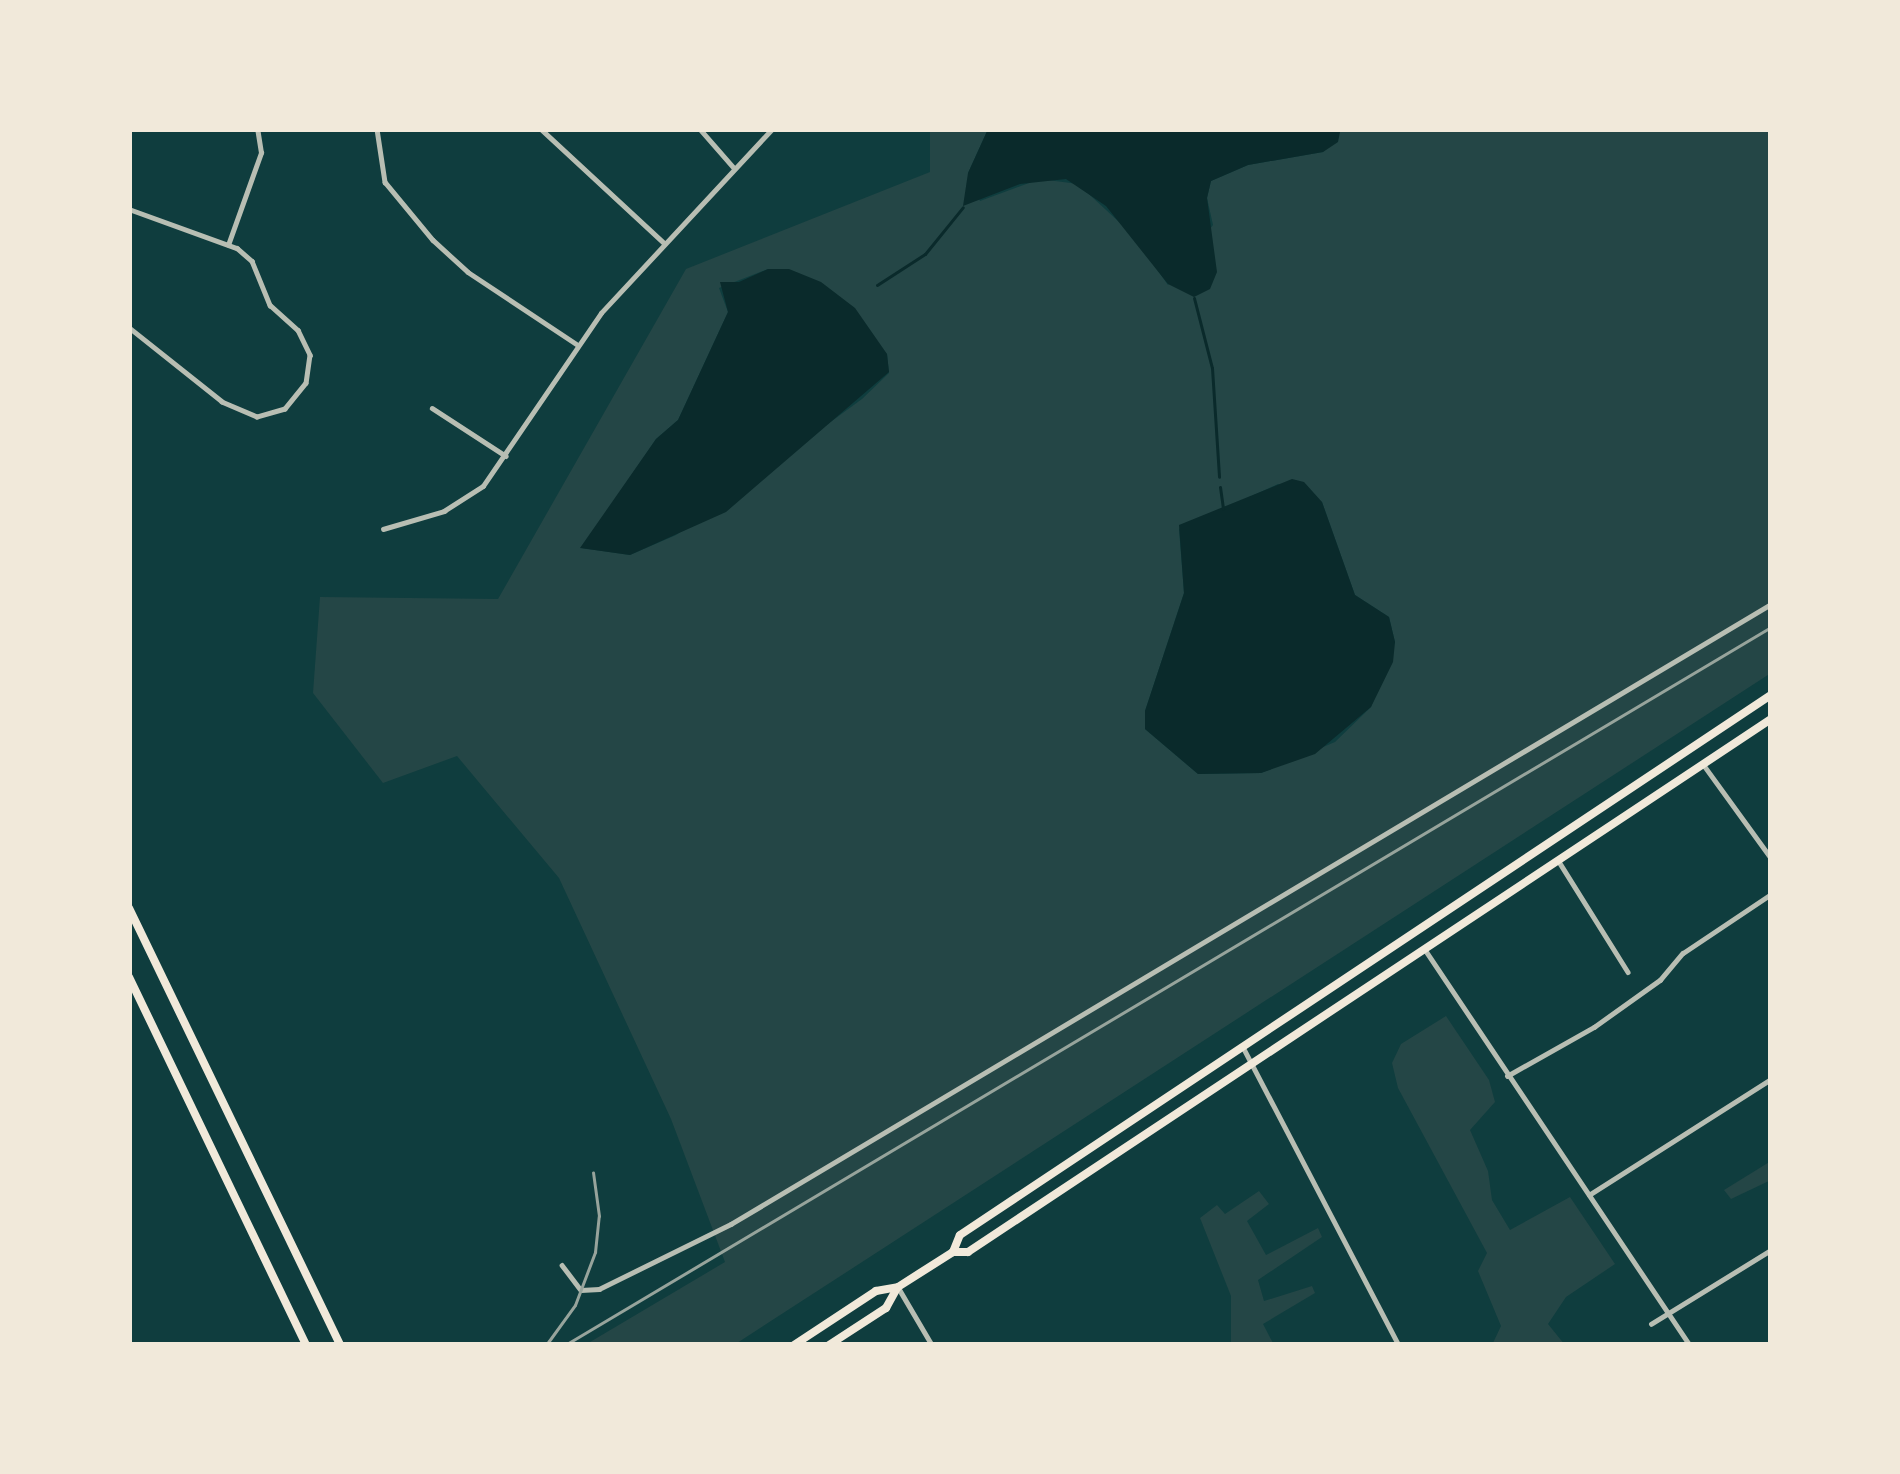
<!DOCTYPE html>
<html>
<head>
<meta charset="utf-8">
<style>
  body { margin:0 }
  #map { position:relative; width:1900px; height:1474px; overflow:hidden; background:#0f3d3e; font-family:Literata,serif }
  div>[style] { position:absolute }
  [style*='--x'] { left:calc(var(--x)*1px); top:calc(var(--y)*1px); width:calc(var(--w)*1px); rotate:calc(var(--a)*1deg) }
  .green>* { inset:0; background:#244646 }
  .water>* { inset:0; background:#0a2a2b }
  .stream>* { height:3px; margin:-1.5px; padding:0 1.5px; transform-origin:1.5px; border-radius:1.5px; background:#0a2a2b }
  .minor>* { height:4.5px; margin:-2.25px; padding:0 2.25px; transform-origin:2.25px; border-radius:2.25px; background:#b8beb3 }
  .primary>* { height:8px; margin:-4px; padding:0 4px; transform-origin:4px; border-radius:4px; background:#f1e9da }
  .rail>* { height:3px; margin:-1.5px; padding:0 1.5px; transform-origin:1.5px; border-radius:1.5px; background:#97a49c }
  span { translate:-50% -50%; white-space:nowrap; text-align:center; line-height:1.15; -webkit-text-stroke:9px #f1e9da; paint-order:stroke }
  .frame { position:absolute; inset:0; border:132px solid #f1e9da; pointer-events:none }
</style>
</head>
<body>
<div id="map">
  <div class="green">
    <div style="clip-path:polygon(evenodd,930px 129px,988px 129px,968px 173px,980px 201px,1040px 179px,1078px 184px,1132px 234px,1168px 285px,1213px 225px,1207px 198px,1211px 181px,1248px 165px,1323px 152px,1339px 129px,1771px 129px,1771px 673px,734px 1345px,585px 1345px,725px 1262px,671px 1119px,559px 878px,457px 756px,383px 783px,313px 693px,320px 597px,498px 599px,686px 269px,930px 172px,930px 129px,768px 269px,887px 354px,889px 373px,862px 399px,676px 535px,630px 555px,582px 548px,656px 439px,678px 420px,728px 312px,719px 288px,768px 269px,930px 129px,1278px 484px,1322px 502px,1355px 595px,1389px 617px,1395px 642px,1371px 707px,1335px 742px,1261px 773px,1198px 774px,1145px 729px,1145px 711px,1184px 593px,1179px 529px,1278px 484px)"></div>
    <div style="clip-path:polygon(1446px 1016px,1489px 1080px,1495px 1102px,1470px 1130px,1488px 1171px,1492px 1200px,1510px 1230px,1570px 1197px,1615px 1264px,1566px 1297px,1548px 1324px,1565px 1345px,1492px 1345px,1501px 1326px,1478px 1271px,1487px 1253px,1398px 1088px,1392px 1063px,1401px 1044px)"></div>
    <div style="clip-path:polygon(1771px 1161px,1771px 1180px,1731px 1199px,1724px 1190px)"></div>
    <div style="clip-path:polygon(1259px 1191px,1269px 1204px,1247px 1221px,1266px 1255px,1318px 1228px,1322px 1237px,1258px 1280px,1264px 1301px,1312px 1286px,1315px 1293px,1263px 1324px,1274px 1345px,1231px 1345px,1231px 1296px,1200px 1218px,1217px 1205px,1225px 1214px)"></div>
  </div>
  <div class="water">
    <div style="clip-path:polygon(988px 129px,1339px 129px,1340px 132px,1338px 142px,1323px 152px,1248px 165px,1211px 181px,1207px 198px,1217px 272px,1210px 289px,1194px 297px,1168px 284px,1106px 206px,1066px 179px,1020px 184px,963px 206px,968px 173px)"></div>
    <div style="clip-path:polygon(768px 269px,789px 269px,821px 282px,855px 308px,887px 354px,889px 372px,726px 512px,630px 555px,580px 548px,656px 439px,678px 420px,728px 312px,720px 282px,739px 282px)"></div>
    <div style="clip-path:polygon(1292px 479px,1304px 482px,1322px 502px,1355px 595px,1389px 617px,1395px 642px,1393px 662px,1371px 707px,1315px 754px,1261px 773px,1198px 774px,1145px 729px,1145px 711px,1184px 593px,1179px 525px)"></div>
  </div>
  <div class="stream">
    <div style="--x:877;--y:285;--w:57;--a:-32.9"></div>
    <div style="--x:925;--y:254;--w:60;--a:-51"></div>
    <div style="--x:1194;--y:298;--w:72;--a:75.6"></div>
    <div style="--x:1212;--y:368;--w:109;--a:86.3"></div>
    <div style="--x:1220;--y:487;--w:22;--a:82"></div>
  </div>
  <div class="minor">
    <div style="--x:377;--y:129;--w:54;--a:81.4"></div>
    <div style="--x:385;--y:182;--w:75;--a:50.4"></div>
    <div style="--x:433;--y:240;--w:47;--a:42.4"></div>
    <div style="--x:468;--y:272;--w:132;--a:33.6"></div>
    <div style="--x:541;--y:129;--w:168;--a:42.8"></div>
    <div style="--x:700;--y:129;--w:52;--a:48.9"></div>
    <div style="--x:129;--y:209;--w:115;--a:19.9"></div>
    <div style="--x:237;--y:248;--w:20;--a:41"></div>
    <div style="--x:252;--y:261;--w:48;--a:67.8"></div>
    <div style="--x:270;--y:305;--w:38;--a:42"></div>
    <div style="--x:298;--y:330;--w:28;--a:64"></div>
    <div style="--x:310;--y:355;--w:28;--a:98"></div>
    <div style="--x:306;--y:383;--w:33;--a:129"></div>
    <div style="--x:285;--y:409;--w:29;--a:164"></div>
    <div style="--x:257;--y:417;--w:38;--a:-157"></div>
    <div style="--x:222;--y:402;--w:119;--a:-141.5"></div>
    <div style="--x:228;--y:245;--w:98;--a:-70.3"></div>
    <div style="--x:261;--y:153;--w:24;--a:-99"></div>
    <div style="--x:432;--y:408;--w:88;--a:33"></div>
    <div style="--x:383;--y:529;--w:64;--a:-16.4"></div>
    <div style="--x:444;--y:511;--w:46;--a:-32.7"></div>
    <div style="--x:483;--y:486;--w:209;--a:-55.7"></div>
    <div style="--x:601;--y:313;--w:251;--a:-47.1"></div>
    <div style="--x:1703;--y:764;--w:116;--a:54.1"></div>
    <div style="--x:1558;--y:860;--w:132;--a:58"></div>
    <div style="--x:1426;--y:951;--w:474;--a:56.2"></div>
    <div style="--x:1243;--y:1047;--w:336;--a:62.4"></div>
    <div style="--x:1507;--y:1076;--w:100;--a:-29.4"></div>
    <div style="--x:1594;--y:1027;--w:81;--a:-35.5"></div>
    <div style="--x:1660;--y:980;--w:35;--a:-50"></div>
    <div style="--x:1683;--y:953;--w:106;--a:-33.8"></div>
    <div style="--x:1589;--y:1195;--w:216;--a:-32.5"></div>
    <div style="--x:562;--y:1265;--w:31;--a:53"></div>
    <div style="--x:581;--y:1290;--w:18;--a:-3"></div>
    <div style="--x:599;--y:1289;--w:147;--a:-26.2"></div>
    <div style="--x:731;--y:1224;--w:1211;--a:-30.8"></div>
    <div style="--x:898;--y:1287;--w:67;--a:59.6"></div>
    <div style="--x:1651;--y:1324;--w:141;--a:-31.7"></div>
  </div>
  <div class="primary">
    <div style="--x:129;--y:908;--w:485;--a:64.2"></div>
    <div style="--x:129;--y:977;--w:408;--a:64.3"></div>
    <div style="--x:953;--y:1252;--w:18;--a:-68"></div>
    <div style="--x:960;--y:1235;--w:974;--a:-33.66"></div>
    <div style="--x:794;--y:1345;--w:98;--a:-33.4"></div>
    <div style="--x:876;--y:1291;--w:22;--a:-10"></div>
    <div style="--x:898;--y:1287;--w:65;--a:-32.5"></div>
    <div style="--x:953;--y:1252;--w:15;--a:0"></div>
    <div style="--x:968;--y:1252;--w:964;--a:-33.57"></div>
    <div style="--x:829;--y:1345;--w:68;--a:-33"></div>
    <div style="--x:886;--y:1308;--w:23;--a:-61"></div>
  </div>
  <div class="rail">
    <div style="--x:546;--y:1345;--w:49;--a:-54.1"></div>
    <div style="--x:575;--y:1305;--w:57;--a:-69.3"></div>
    <div style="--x:595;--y:1252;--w:36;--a:-84"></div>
    <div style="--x:599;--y:1216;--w:44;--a:-97.8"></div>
    <div style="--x:565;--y:1345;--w:1404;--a:-30.77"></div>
  </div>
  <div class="frame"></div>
</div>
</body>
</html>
